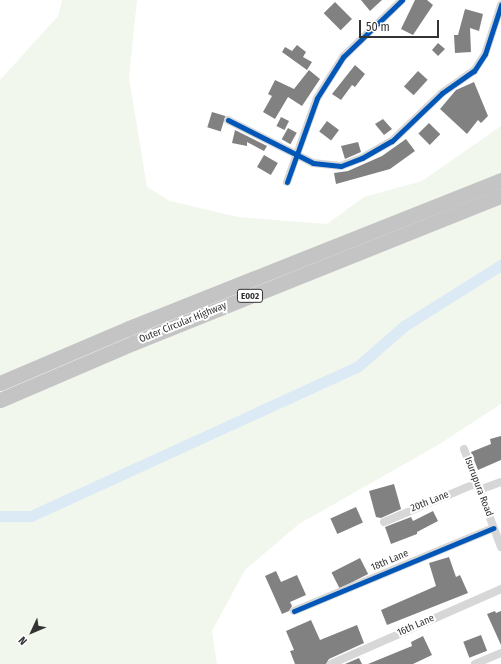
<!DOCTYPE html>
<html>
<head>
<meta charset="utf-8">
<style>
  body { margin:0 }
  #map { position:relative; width:501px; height:664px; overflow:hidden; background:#fff; font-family:"Fira Sans Condensed",sans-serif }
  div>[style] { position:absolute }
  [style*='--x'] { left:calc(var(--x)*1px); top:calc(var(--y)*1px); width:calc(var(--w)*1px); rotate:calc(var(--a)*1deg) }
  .green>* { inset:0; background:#f2f7ee }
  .canal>* { height:11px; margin:-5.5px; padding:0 5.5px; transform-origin:5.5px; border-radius:5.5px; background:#dbeaf4 }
  .building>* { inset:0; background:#818181; transform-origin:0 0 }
  .minor>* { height:8px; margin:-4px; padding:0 4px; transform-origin:4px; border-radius:4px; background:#d7d7d7 }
  .motorway>* { height:15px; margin:-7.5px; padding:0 7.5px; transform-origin:7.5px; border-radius:7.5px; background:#c4c4c4 }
  .cycleway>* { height:5px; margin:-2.5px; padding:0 2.5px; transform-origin:2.5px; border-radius:2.5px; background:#0057b8 }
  span { translate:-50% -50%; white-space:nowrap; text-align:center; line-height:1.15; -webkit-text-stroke:4px #fff; paint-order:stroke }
  .shield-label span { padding:1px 3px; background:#fff; border:1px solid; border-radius:3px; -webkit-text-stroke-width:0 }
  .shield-label { font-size:9px; color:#333; font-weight:700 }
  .street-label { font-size:10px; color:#333 }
  .north { position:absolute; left:12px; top:612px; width:40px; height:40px; -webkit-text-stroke:3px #fff; paint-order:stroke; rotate:226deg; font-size:11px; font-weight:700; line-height:16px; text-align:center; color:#333 }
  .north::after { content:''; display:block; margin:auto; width:14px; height:18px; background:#333; clip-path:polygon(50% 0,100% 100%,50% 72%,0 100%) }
  .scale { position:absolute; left:359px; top:20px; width:80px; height:18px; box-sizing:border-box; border:2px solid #333; border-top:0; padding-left:5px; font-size:12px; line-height:14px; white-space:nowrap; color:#333; -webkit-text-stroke:3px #fff; paint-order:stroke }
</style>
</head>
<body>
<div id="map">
  <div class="green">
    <div style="clip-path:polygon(62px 0,137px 0,129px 78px,147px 187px,170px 201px,238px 217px,327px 224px,364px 197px,422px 181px,501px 126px,501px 404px,438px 445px,299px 524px,245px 570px,212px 631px,217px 664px,0 664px,0 80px,58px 16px)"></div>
  </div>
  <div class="canal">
    <div style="--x:0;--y:516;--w:31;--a:0"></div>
    <div style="--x:31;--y:516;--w:358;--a:-24.6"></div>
    <div style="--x:357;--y:367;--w:62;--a:-41.1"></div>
    <div style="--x:404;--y:326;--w:115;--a:-32.2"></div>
  </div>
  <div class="building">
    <div style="clip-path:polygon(361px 0,382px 0,370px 11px)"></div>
    <div style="clip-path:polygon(415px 0,427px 0,433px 5px,413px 35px,401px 29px)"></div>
    <div style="left:335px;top:2px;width:24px;height:16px;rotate:45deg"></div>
    <div style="clip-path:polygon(465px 9px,483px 14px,479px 31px,470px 28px,471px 52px,455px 53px,454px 35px,458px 35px)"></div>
    <div style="clip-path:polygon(438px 43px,445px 49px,438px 56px,432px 50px)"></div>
    <div style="clip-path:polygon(297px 45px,306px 52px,303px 57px,312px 62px,307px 70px,282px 52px,285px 47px,292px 51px)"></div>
    <div style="clip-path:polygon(355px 65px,365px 74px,355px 87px,352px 85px,341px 100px,332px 94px)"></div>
    <div style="clip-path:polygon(309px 70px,320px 79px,302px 106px,288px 97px,275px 119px,263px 112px,272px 96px,268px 94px,275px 80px,294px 89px)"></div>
    <div style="left:418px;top:71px;width:13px;height:21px;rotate:42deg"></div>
    <div style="clip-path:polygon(474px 82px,488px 116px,481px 123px,478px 120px,467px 134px,440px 109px,456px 90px)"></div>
    <div style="left:212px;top:112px;width:14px;height:16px;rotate:17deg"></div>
    <div style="left:281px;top:117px;width:9px;height:10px;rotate:27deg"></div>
    <div style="clip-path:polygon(383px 119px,392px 129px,384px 135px,375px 124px)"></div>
    <div style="left:327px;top:121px;width:15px;height:13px;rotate:37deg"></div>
    <div style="left:429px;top:123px;width:16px;height:15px;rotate:45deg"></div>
    <div style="left:288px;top:128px;width:10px;height:13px;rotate:29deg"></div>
    <div style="clip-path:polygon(235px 130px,267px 146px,264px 151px,247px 142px,247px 146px,232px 143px)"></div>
    <div style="clip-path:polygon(406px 139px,415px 151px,390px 169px,336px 184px,334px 173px,348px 171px,382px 156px)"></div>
    <div style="clip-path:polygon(358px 142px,361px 152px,345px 159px,341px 146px)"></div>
    <div style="left:264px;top:155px;width:16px;height:14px;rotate:30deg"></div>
    <div style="clip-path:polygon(501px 436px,501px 460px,478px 470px,471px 452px,491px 444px,490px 439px)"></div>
    <div style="clip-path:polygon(394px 484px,401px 509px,381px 518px,376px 517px,369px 491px)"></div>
    <div style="left:356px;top:507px;width:17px;height:28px;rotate:66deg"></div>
    <div style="clip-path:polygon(433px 511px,438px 521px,417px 532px,417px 534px,391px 544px,385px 527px,411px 517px,413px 521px)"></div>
    <div style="clip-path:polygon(449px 557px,456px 577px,460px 575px,468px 593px,387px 625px,381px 610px,436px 586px,429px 563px)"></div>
    <div style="left:360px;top:558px;width:18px;height:32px;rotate:63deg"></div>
    <div style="clip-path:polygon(276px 571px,281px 582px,297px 575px,306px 595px,290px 602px,292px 606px,289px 611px,282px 614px,265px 576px)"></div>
    <div style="clip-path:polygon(495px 611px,496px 613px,501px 611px,501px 645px,487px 614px)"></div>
    <div style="clip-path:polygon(311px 620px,320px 640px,357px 625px,364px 643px,329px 659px,326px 664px,295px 664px,290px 651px,294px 650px,286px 631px)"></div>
    <div style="left:481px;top:635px;width:17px;height:19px;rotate:69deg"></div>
    <div style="clip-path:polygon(423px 636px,432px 655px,413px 664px,368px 664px,412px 646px,411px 642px)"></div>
    <div style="clip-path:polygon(359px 658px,362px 664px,345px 664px)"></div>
  </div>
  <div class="minor">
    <div style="--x:228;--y:120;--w:95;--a:26.8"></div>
    <div style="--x:313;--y:163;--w:28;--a:6"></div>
    <div style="--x:341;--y:166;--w:22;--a:-21"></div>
    <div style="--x:362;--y:158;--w:34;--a:-30"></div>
    <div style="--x:392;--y:141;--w:69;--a:-43.8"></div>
    <div style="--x:442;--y:93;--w:39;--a:-35"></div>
    <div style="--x:474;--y:71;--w:20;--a:-57"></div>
    <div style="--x:485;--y:54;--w:52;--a:-71.9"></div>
    <div style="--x:287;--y:182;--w:89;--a:-70.3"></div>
    <div style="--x:317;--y:98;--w:49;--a:-57.6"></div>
    <div style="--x:343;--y:57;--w:82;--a:-44"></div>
    <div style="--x:464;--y:449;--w:105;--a:69.3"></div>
    <div style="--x:479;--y:490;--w:23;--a:-20"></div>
    <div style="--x:384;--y:522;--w:101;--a:-22.8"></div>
    <div style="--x:294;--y:611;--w:216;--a:-22.6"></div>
    <div style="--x:331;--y:664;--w:186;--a:-23.8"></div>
    <div style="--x:475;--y:664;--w:28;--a:-23"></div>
  </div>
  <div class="motorway">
    <div style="--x:0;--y:383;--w:140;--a:-23.1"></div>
    <div style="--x:129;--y:328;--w:400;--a:-21.7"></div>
    <div style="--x:0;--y:400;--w:145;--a:-23.2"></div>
    <div style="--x:133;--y:343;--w:396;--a:-21.8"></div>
  </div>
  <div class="cycleway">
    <div style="--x:228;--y:120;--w:95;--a:26.8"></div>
    <div style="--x:313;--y:163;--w:28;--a:6"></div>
    <div style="--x:341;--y:166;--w:22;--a:-21"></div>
    <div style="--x:362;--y:158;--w:34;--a:-30"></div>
    <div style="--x:392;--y:141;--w:69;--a:-43.8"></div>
    <div style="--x:442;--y:93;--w:39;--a:-35"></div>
    <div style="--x:474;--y:71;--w:20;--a:-57"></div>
    <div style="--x:485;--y:54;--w:52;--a:-71.9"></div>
    <div style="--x:287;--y:182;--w:89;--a:-70.3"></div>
    <div style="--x:317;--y:98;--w:49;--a:-57.6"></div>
    <div style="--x:343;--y:57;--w:82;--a:-44"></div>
    <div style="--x:294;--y:611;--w:216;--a:-22.6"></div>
  </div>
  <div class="shield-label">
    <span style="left:250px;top:296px">E002</span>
  </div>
  <div class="street-label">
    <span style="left:183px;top:323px;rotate:-22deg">Outer Circular Highway</span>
    <span style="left:478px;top:487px;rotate:69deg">Isurupura Road</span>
    <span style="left:430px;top:502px;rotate:-22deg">20th Lane</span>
    <span style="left:390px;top:561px;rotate:-23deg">18th Lane</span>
    <span style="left:416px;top:626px;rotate:-24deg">16th Lane</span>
  </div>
  <div class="north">N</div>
  <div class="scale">50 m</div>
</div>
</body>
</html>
